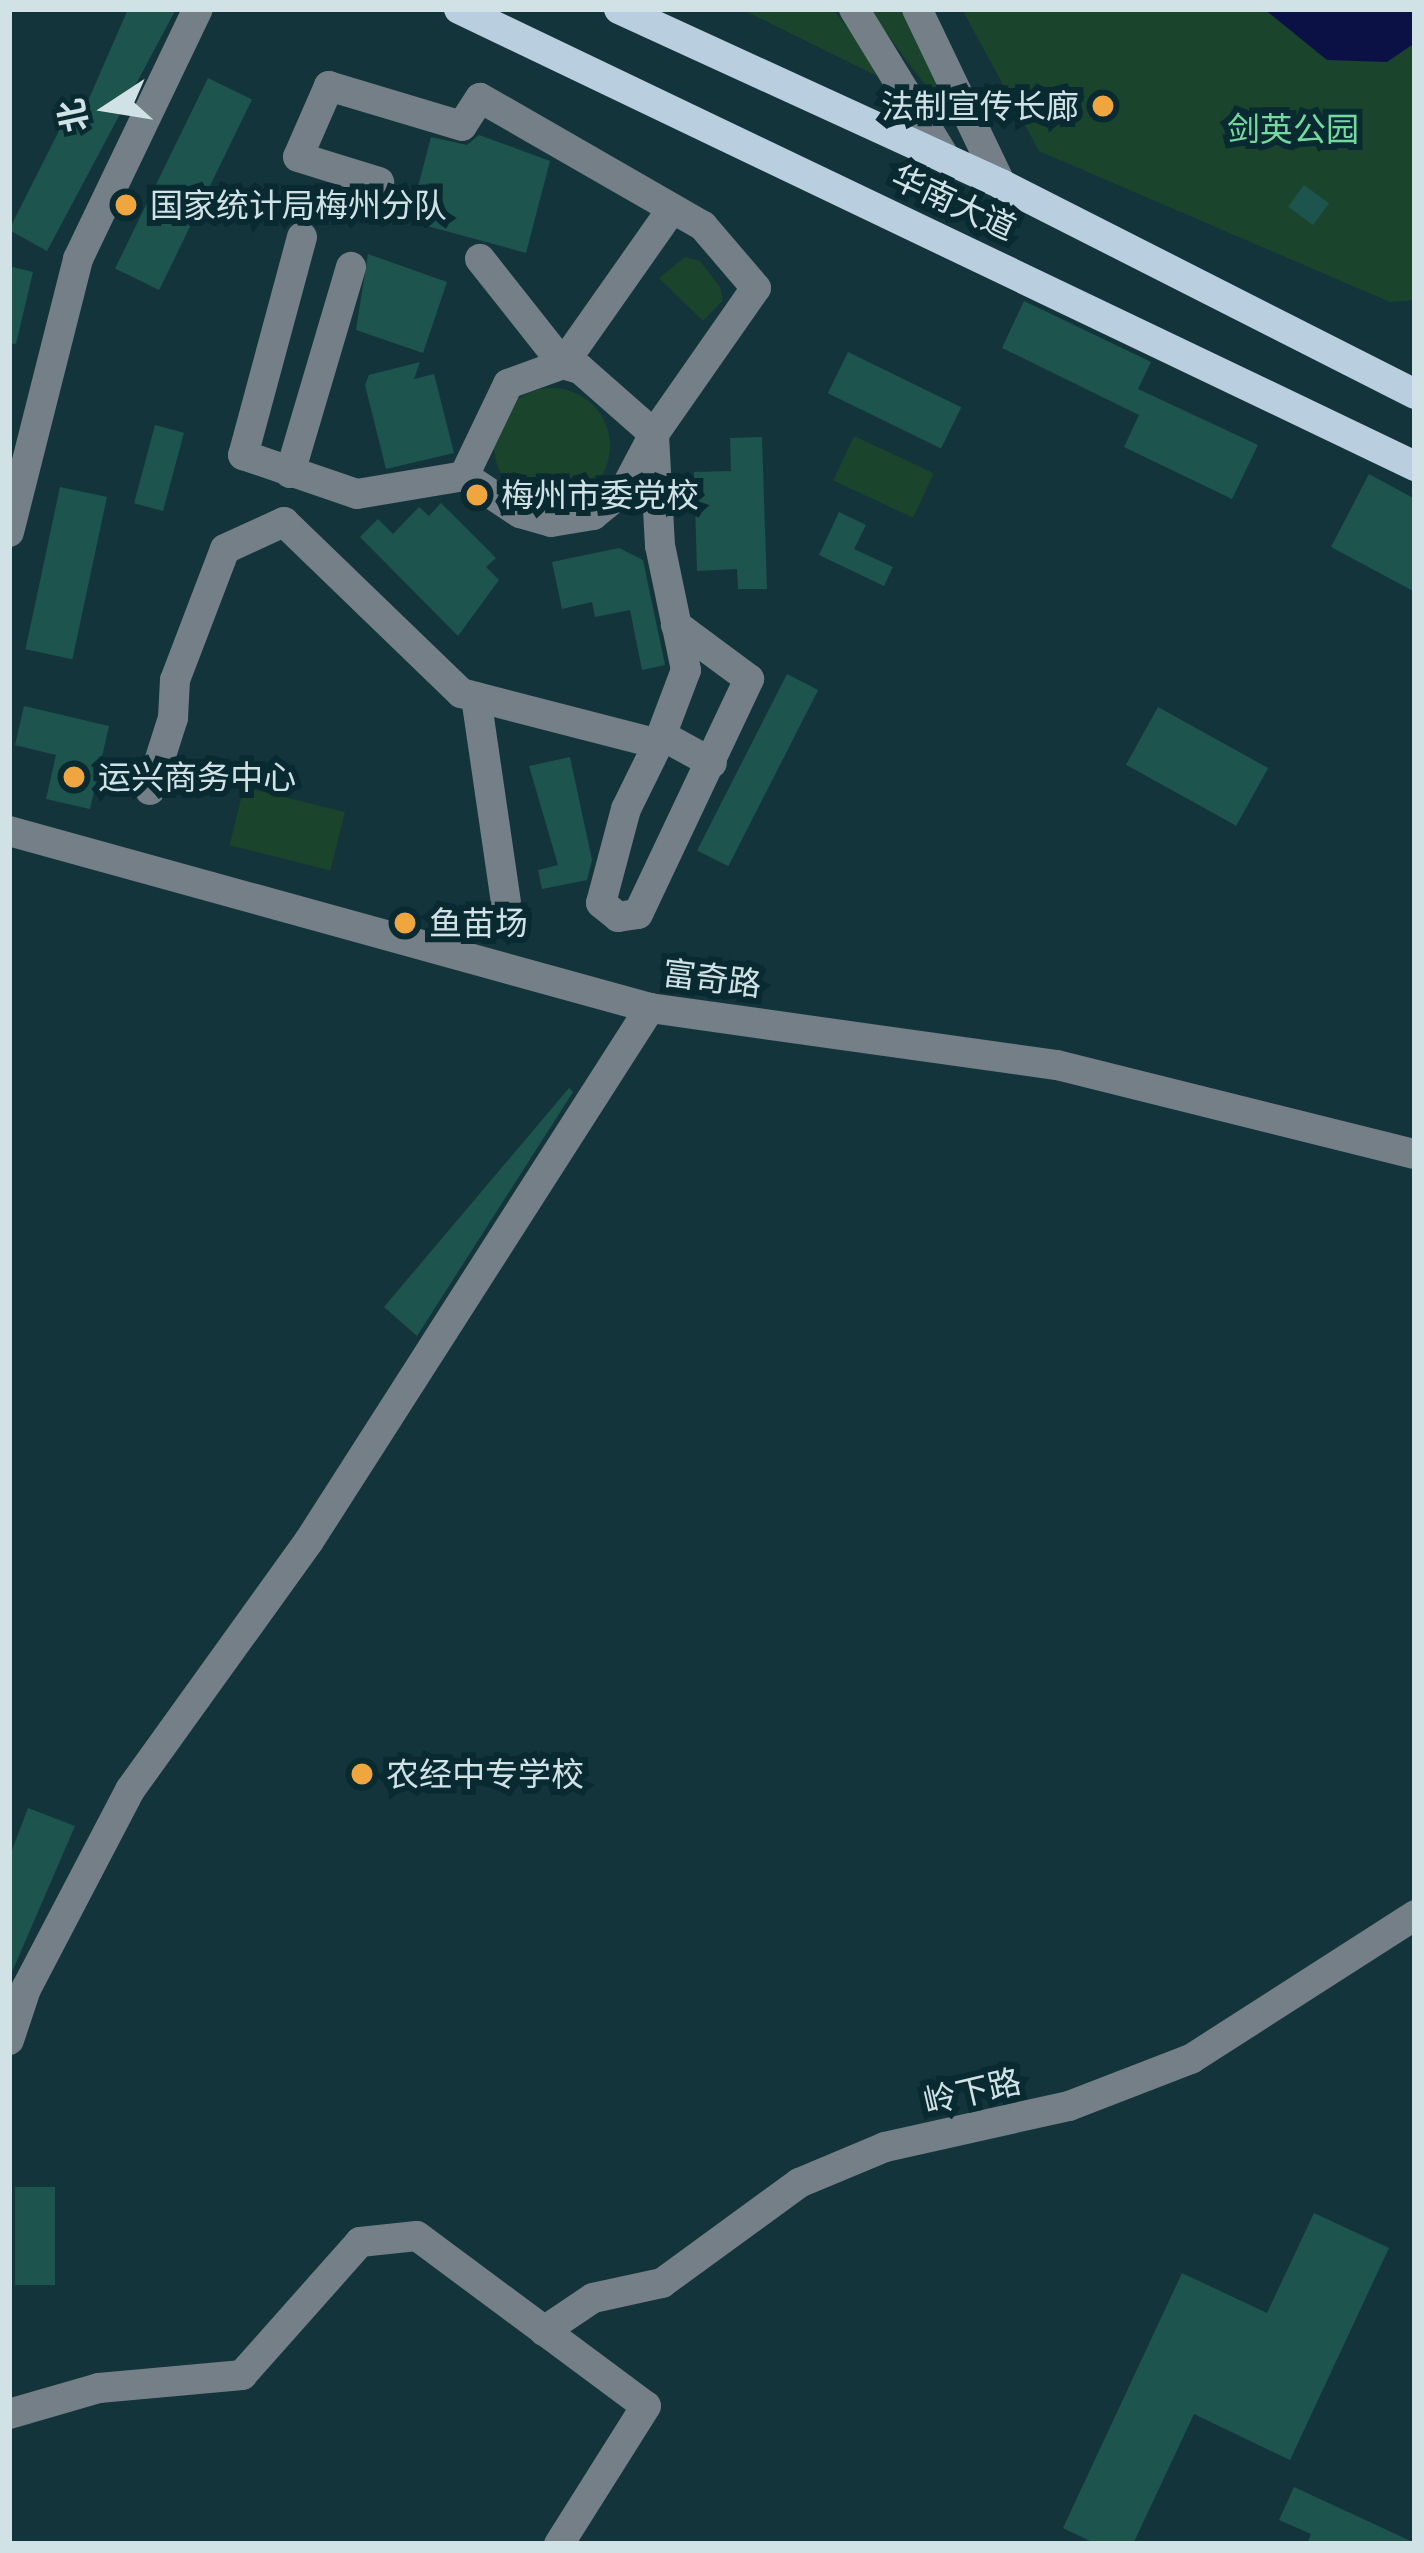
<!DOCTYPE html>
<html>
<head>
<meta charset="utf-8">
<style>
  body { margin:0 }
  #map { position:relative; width:1424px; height:2553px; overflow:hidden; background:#14343b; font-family:"Golos Text","Noto Sans SC",sans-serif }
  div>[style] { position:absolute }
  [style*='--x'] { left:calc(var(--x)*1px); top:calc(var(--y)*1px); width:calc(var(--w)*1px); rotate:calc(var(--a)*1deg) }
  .green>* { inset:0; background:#1b442d; transform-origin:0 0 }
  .round { border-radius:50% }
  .water>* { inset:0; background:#0c1145 }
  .building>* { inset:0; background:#1d544e; transform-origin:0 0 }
  .minor>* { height:30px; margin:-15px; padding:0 15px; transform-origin:15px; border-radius:15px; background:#747f87 }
  .major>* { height:30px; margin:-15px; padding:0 15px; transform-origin:15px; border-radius:15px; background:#b9cfe0 }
  .dots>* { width:33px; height:33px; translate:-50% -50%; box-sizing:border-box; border:6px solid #092a31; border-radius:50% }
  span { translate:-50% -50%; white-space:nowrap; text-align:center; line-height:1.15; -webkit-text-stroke:12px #092a31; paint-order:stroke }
  .poi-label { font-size:33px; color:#d1e2e7 }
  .right { translate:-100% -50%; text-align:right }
  .left { translate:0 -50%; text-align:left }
  .park-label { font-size:33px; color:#75d99f }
  .street-label { font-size:33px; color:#d1e2e7 }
  .frame { position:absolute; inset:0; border:12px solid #d1e2e7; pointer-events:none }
  .north { position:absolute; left:48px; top:48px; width:120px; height:120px; -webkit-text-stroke:9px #092a31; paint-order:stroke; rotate:258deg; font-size:33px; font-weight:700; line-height:48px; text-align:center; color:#d1e2e7 }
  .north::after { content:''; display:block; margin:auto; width:42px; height:54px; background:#d1e2e7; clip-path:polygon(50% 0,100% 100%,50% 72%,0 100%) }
</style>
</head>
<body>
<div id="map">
  <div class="green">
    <div style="clip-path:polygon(741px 9px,833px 9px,879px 69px,875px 75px)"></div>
    <div style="clip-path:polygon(868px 9px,905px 9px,958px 114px,947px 114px)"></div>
    <div style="clip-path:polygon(962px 9px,1415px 9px,1415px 300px,1390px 302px,1039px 151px)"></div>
    <div style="clip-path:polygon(685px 257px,700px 261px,720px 287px,723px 300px,703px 321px,659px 278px)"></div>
    <div class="round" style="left:494px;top:388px;width:116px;height:116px"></div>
    <div style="left:854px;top:436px;width:88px;height:49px;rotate:25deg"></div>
    <div style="left:244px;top:787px;width:104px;height:60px;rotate:14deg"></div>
  </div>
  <div class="water">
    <div style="clip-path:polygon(1264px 9px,1415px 9px,1415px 43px,1387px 62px,1327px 60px)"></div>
  </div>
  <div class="building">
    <div style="clip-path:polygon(128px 9px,176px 9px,47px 251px,9px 230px,66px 117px,78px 124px)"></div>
    <div style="left:208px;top:78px;width:49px;height:212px;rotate:26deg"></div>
    <div style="clip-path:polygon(479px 135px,550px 161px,526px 253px,409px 221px,431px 137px,467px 145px)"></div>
    <div style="left:1304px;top:185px;width:31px;height:27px;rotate:36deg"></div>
    <div style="clip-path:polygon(368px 254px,447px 282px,423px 353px,356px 330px)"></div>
    <div style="clip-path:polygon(9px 266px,33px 272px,16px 344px,9px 343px)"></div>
    <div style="clip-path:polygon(1024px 301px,1151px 362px,1138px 389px,1258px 445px,1232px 499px,1124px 447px,1139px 415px,1002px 348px)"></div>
    <div style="left:848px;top:352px;width:126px;height:46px;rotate:26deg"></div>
    <div style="clip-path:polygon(420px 362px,414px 379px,434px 374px,454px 453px,386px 469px,365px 385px,369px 375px)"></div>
    <div style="left:155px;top:425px;width:30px;height:81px;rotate:15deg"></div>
    <div style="clip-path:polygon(762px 437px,767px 589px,738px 589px,737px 569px,697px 571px,694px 472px,731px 471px,730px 438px)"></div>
    <div style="clip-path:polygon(1369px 474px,1415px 499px,1415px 592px,1331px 547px)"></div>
    <div style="left:60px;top:487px;width:48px;height:166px;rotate:12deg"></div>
    <div style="clip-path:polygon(441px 503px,496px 558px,486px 567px,499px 580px,458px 636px,360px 537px,378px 519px,393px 534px,419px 507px,429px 516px)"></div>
    <div style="clip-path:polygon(839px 512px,866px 525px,854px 549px,893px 567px,884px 586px,819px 555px)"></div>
    <div style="clip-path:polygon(619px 548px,643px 560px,665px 665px,642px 670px,630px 610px,595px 617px,592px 602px,562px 609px,552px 562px)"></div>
    <div style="left:787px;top:674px;width:35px;height:198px;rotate:27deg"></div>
    <div style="clip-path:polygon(24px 706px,109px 726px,90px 809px,46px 799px,56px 755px,15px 745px)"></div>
    <div style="left:1158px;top:707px;width:126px;height:66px;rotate:29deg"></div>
    <div style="clip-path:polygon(570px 757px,592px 860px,587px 880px,542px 889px,538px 870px,558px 865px,529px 766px)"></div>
    <div style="clip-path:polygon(569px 1088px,573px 1092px,417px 1336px,384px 1307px)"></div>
    <div style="clip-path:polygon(28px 1808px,75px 1826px,9px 1979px,9px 1858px)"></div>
    <div style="left:15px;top:2187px;width:40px;height:98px"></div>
    <div style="clip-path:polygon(1314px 2213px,1389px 2248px,1290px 2460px,1194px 2414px,1133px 2544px,1096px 2544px,1063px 2528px,1182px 2273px,1267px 2313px)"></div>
    <div style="clip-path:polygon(1294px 2487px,1415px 2543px,1415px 2544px,1307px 2544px,1311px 2534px,1279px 2520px)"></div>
  </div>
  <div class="minor">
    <div style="--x:854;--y:9;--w:176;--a:58.5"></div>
    <div style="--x:917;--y:9;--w:194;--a:64.4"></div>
    <div style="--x:302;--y:237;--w:226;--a:105.1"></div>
    <div style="--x:243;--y:455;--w:120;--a:18.9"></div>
    <div style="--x:357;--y:494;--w:109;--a:-9.5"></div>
    <div style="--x:464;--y:476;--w:102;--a:-64.4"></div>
    <div style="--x:508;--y:384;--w:59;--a:-20"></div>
    <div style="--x:563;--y:364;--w:189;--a:-54.9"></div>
    <div style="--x:290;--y:473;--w:215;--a:-73.5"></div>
    <div style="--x:464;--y:476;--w:67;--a:33.5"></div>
    <div style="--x:520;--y:513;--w:32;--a:16"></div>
    <div style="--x:551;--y:522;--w:43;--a:-9.5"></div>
    <div style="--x:593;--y:515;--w:41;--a:-39.1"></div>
    <div style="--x:625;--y:489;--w:62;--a:-62.2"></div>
    <div style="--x:654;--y:434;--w:98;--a:-138.7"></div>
    <div style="--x:580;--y:369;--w:18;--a:-164"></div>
    <div style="--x:563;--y:364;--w:134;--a:-128.3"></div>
    <div style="--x:9;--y:532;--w:282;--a:-75.8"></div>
    <div style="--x:78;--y:259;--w:277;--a:-64.4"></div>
    <div style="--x:476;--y:697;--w:208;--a:81.7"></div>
    <div style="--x:661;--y:735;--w:58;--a:28.8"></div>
    <div style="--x:658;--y:744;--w:72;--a:116.2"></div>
    <div style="--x:626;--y:809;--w:97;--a:104.9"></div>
    <div style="--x:601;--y:903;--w:22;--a:39"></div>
    <div style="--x:618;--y:917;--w:20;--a:-9"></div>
    <div style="--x:638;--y:914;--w:260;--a:-64.7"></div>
    <div style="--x:749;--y:679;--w:91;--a:-143.5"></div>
    <div style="--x:150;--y:790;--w:76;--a:-72.3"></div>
    <div style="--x:173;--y:718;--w:38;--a:-87"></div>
    <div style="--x:175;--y:680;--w:140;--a:-69.1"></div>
    <div style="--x:225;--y:549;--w:65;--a:-24.6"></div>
    <div style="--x:284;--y:522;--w:246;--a:44"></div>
    <div style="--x:461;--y:693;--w:203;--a:14.5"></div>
    <div style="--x:658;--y:744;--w:79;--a:-69.3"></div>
    <div style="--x:686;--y:670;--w:127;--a:-101.8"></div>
    <div style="--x:660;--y:546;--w:112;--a:-93.1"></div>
    <div style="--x:654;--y:434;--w:178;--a:-55.1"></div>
    <div style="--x:756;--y:288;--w:82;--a:-130.5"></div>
    <div style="--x:703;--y:226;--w:257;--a:-150.1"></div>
    <div style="--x:480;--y:98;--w:33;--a:123"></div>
    <div style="--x:462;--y:126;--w:139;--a:-163.3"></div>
    <div style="--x:329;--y:86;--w:77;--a:113.6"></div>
    <div style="--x:298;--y:157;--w:85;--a:17.2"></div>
    <div style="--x:9;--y:831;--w:665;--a:15.44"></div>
    <div style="--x:650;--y:1008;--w:411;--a:8"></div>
    <div style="--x:1057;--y:1065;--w:369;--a:14"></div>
    <div style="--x:9;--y:2040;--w:54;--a:-71.6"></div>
    <div style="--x:26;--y:1989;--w:225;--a:-62.4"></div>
    <div style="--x:130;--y:1790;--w:307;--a:-54.3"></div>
    <div style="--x:309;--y:1541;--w:633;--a:-57.39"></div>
    <div style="--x:544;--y:2331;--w:59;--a:-34"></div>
    <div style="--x:593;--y:2298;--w:71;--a:-12.3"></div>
    <div style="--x:662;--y:2283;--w:170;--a:-36.1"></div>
    <div style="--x:799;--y:2183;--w:93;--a:-22.7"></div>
    <div style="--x:885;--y:2147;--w:189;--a:-12.6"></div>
    <div style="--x:1069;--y:2106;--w:131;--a:-21.1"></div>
    <div style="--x:1191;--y:2059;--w:266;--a:-32.7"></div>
    <div style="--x:9;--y:2414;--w:94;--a:-16.1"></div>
    <div style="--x:99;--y:2388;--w:144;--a:-5.2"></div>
    <div style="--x:242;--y:2375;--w:178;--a:-48.4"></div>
    <div style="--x:360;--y:2242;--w:57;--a:-6"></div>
    <div style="--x:417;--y:2236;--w:285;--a:36.6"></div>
    <div style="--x:646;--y:2406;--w:163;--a:122.2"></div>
  </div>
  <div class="major">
    <div style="--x:459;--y:9;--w:1060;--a:25.55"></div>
    <div style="--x:619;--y:9;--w:420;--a:24.6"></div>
    <div style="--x:1001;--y:184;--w:464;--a:26.9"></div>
  </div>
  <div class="dots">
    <div style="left:1103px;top:106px;background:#f0a63f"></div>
    <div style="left:126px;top:205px;background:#f0a63f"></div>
    <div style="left:477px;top:495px;background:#f0a63f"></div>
    <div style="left:74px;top:777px;background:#f0a63f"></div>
    <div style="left:405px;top:923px;background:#f0a63f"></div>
    <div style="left:362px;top:1774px;background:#f0a63f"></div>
  </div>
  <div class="poi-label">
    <span class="right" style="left:1079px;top:106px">法制宣传长廊</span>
    <span class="left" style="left:150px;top:205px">国家统计局梅州分队</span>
    <span class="left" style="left:501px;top:495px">梅州市委党校</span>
    <span class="left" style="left:98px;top:777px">运兴商务中心</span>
    <span class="left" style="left:429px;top:923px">鱼苗场</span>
    <span class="left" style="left:386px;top:1774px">农经中专学校</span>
  </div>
  <div class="park-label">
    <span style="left:1293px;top:129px">剑英公园</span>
  </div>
  <div class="street-label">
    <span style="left:954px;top:202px;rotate:25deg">华南大道</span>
    <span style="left:712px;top:978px;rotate:7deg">富奇路</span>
    <span style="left:972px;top:2091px;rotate:-13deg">岭下路</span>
  </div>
  <div class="frame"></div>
  <div class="north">北</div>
</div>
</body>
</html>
